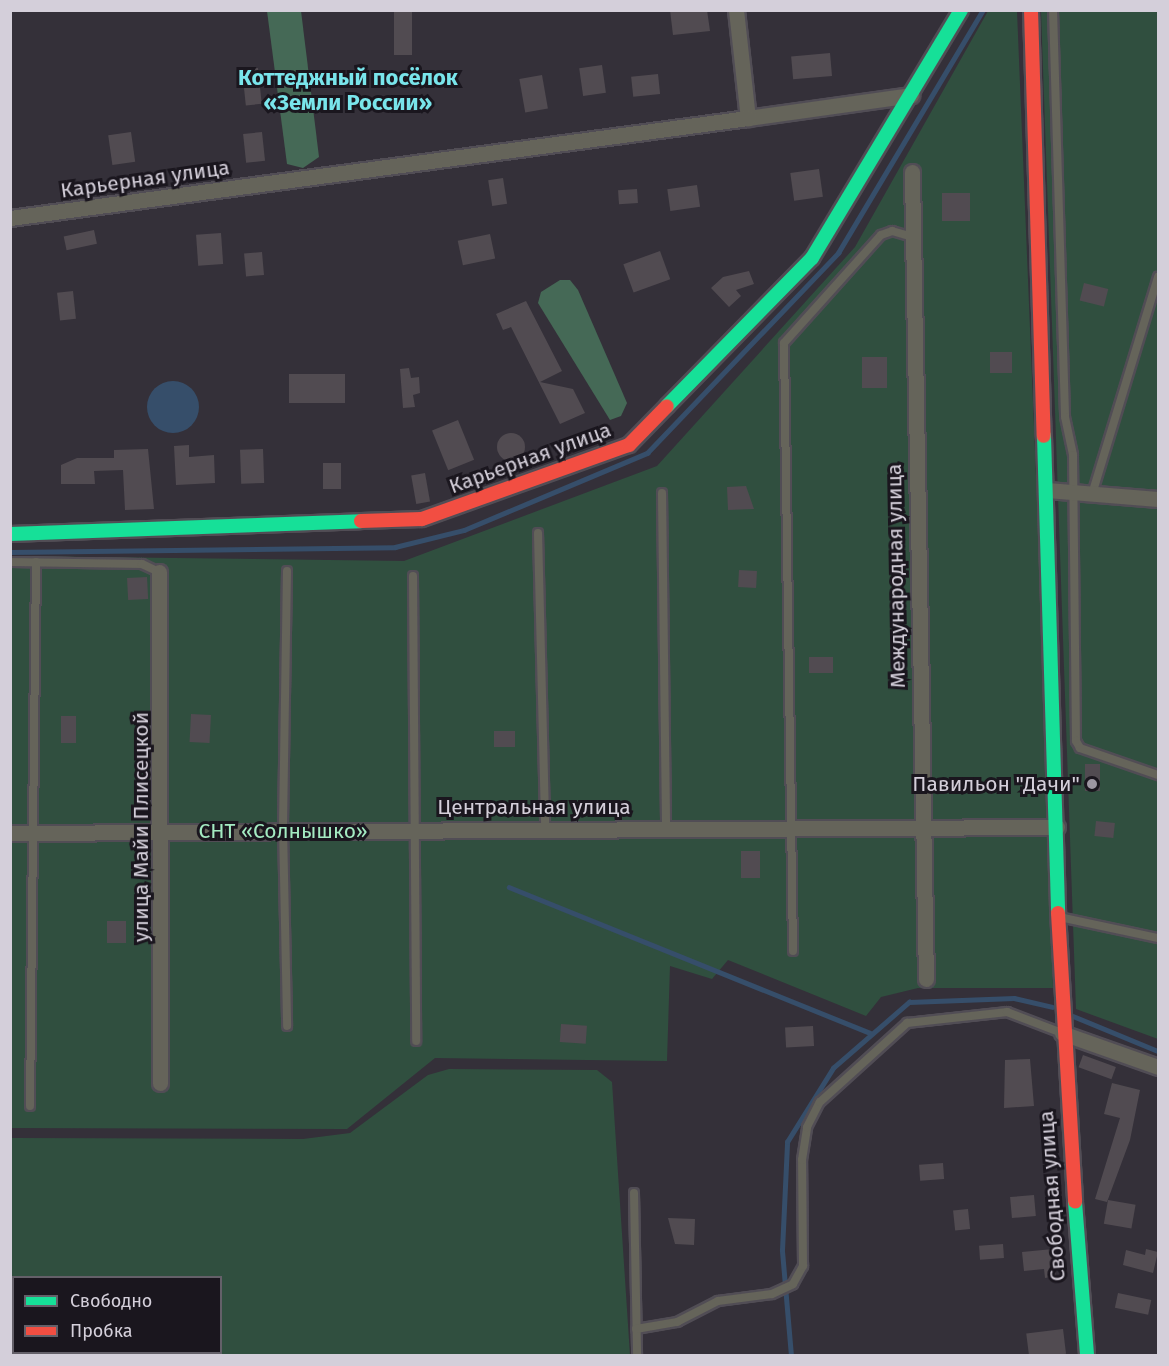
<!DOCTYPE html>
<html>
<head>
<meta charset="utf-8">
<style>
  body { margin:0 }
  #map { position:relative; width:1169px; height:1366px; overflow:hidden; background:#343039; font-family:"Fira Sans",sans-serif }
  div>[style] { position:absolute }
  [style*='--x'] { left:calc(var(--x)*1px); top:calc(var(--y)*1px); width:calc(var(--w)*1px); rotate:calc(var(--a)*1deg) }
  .green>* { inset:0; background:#304f3f }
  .forest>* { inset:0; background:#456956 }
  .water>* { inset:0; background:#364e6a }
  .round { border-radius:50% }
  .stream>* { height:4.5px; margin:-2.25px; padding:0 2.25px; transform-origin:2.25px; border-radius:2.25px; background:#364e6a }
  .building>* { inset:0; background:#514b51; transform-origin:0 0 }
  .roads { filter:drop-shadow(2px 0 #514d55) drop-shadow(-2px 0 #514d55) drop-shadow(0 2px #514d55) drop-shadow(0 -2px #514d55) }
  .lane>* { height:8px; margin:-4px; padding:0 4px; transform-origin:4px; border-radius:4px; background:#65645a }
  .street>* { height:15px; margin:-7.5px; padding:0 7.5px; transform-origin:7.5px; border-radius:7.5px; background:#65645a }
  .fast>* { height:14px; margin:-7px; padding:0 7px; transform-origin:7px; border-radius:7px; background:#16e098 }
  .jam>* { height:14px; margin:-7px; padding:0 7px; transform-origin:7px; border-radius:7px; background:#f24e42 }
  .dots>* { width:16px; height:16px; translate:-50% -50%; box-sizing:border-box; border:3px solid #1a161e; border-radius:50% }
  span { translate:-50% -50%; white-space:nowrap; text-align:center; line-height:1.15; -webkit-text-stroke:6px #1a161e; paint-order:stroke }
  .street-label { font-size:21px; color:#d4cfda }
  .poi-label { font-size:21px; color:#d4cfda }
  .right { translate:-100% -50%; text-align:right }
  .park-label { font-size:21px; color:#a4ebc2 }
  .neighbourhood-label { font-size:22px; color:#79e5eb; font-weight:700 }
  .frame { position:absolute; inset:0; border:12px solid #d4cfda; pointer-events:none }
  .legend { position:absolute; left:12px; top:1276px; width:210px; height:78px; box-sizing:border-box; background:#1a161e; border:2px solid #646069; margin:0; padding:8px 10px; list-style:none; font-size:18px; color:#d4cfda }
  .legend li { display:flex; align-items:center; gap:12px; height:30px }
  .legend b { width:30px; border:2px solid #646069 }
</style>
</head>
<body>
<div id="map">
  <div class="green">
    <div style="clip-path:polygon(988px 11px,1017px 11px,1050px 818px,1028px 818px,1028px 827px,1029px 834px,1050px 835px,1053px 988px,918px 988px,881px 997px,866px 1016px,728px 960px,712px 979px,670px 966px,667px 1061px,435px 1058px,347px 1129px,11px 1128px,11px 556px,404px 561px,657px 466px,855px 247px)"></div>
    <div style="clip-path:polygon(1041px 11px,1158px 11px,1158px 1039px,1076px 1009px)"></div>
    <div style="clip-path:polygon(evenodd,449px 1069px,597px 1070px,612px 1082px,630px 1355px,11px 1355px,11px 1138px,303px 1139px,350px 1133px,428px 1075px,449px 1069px,14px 1278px,220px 1278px,220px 1352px,14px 1352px,14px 1278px)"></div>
  </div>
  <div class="forest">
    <div style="clip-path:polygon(267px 11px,301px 11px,319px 157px,303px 168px,287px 164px)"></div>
    <div style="clip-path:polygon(560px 280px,570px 280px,578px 290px,627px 403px,621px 416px,610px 420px,538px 303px,541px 292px)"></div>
  </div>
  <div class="water">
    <div class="round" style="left:147px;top:381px;width:52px;height:52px"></div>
  </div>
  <div class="stream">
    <div style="--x:10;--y:552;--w:385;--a:-0.7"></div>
    <div style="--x:395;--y:547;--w:71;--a:-13.8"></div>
    <div style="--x:464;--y:530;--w:199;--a:-22.8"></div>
    <div style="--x:647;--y:453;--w:277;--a:-46.3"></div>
    <div style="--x:838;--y:253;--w:283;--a:-59.2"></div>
    <div style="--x:509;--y:887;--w:389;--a:22"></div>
    <div style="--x:1073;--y:1016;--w:92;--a:22.4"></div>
    <div style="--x:791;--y:1356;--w:106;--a:-94.9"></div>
    <div style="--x:782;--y:1250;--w:108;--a:-87.3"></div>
    <div style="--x:787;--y:1142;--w:87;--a:-58.1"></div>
    <div style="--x:833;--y:1068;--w:101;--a:-41"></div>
    <div style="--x:909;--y:1002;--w:105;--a:-2.2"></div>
    <div style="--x:1014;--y:998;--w:39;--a:13"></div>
  </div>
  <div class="building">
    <div style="left:394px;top:10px;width:18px;height:45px"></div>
    <div style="clip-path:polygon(670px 10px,707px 10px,710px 31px,673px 35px)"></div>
    <div style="left:830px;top:53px;width:23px;height:39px;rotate:85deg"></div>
    <div style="left:602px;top:65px;width:28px;height:23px;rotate:82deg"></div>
    <div style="left:258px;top:68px;width:36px;height:16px;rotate:84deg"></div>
    <div style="left:658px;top:74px;width:20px;height:27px;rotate:84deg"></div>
    <div style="left:542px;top:75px;width:34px;height:23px;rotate:80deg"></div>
    <div style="left:131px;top:132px;width:30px;height:23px;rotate:82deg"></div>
    <div style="left:262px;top:132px;width:29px;height:19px;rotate:84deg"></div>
    <div style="left:819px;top:169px;width:28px;height:29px;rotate:82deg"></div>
    <div style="left:503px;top:178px;width:26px;height:15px;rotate:81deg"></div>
    <div style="left:697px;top:185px;width:22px;height:30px;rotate:82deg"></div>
    <div style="left:637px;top:189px;width:14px;height:19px;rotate:86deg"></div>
    <div style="left:970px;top:193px;width:28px;height:28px;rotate:90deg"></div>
    <div style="left:94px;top:230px;width:14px;height:31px;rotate:78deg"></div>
    <div style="left:221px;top:233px;width:31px;height:25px;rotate:86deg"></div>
    <div style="left:490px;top:234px;width:25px;height:33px;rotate:78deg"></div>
    <div style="left:660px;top:251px;width:30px;height:39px;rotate:70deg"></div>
    <div style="left:262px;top:252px;width:23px;height:18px;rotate:85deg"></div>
    <div style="clip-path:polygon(749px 271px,754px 284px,736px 290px,741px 296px,729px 307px,711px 288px,723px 277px)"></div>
    <div style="left:1084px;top:283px;width:25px;height:18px;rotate:14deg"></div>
    <div style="left:73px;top:291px;width:28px;height:16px;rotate:84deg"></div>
    <div style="clip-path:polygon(526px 301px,562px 371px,540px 382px,573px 389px,585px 413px,560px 424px,511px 327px,503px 330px,496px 314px)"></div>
    <div style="left:990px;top:352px;width:22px;height:21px"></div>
    <div style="left:862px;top:357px;width:25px;height:31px"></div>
    <div style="clip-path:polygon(409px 368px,411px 378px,419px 377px,420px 393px,413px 395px,415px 407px,403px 408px,400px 369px)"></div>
    <div style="left:289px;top:374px;width:56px;height:29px"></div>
    <div style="left:458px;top:420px;width:43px;height:28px;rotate:68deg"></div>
    <div class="round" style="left:497px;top:433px;width:28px;height:28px"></div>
    <div style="clip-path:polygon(189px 445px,189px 457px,214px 455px,215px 483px,176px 485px,174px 446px)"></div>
    <div style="clip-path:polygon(148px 449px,154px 509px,125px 510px,123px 470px,94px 471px,95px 484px,61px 484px,61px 465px,77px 458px,114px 458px,114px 450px)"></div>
    <div style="left:263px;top:449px;width:34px;height:23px;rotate:88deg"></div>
    <div style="left:323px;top:463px;width:18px;height:26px"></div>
    <div style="left:425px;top:473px;width:29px;height:14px;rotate:80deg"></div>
    <div style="clip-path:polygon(746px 486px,754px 509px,728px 510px,727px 487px)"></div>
    <div style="left:739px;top:570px;width:18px;height:17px;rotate:3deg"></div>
    <div style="left:147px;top:577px;width:22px;height:20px;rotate:87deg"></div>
    <div style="left:833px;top:657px;width:16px;height:24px;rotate:90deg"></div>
    <div style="left:191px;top:714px;width:20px;height:28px;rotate:3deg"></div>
    <div style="left:61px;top:716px;width:15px;height:27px"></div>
    <div style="left:515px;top:731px;width:16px;height:21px;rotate:90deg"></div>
    <div style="left:1085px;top:764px;width:15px;height:27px"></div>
    <div style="left:1096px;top:821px;width:19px;height:15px;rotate:6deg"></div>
    <div style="left:741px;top:851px;width:19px;height:27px"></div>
    <div style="left:107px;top:921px;width:19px;height:22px"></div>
    <div style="left:561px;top:1024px;width:26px;height:18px;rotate:4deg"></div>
    <div style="left:813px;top:1026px;width:20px;height:28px;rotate:87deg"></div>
    <div style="left:1083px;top:1055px;width:35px;height:13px;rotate:20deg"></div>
    <div style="clip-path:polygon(1030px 1059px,1034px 1106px,1004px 1108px,1005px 1060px)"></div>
    <div style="clip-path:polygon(1112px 1083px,1140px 1090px,1130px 1140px,1107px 1202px,1095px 1199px,1120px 1118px,1104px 1114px)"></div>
    <div style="left:943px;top:1163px;width:16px;height:24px;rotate:86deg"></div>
    <div style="left:1034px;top:1195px;width:21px;height:24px;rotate:85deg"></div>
    <div style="left:1108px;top:1200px;width:28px;height:24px;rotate:10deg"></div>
    <div style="left:968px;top:1209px;width:20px;height:15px;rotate:84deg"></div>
    <div style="clip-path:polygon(668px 1218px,695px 1219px,694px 1245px,675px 1244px)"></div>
    <div style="left:1003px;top:1244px;width:14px;height:24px;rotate:86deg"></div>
    <div style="clip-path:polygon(1053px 1249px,1056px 1276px,1045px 1278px,1044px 1269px,1024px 1271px,1022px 1252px)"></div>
    <div style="clip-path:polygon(1146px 1249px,1158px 1252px,1153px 1273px,1123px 1265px,1126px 1250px,1145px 1255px)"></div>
    <div style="left:1118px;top:1293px;width:34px;height:15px;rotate:12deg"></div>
    <div style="left:1063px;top:1329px;width:25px;height:37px;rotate:83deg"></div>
  </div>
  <div class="roads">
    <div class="lane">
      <div style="--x:1053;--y:10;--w:407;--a:88.3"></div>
      <div style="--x:1065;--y:417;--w:39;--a:78"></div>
      <div style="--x:1073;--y:455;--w:286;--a:89.4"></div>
      <div style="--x:1076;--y:741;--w:8;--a:60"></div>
      <div style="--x:1080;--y:748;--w:83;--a:19.1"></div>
      <div style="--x:1093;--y:491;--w:224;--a:-73.1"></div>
      <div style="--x:662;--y:493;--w:334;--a:89.3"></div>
      <div style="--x:538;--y:533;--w:296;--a:88.6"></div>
      <div style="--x:10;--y:562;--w:132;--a:0.9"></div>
      <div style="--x:142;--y:564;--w:19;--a:25"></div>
      <div style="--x:287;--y:571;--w:257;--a:90.9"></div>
      <div style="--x:283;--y:828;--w:198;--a:88.8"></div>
      <div style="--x:413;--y:576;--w:465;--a:89.6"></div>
      <div style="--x:1059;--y:917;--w:101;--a:12"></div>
      <div style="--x:793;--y:951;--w:608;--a:-90.85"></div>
      <div style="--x:784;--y:343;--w:145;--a:-48.1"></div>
      <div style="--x:881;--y:235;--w:12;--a:-20"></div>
      <div style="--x:892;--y:231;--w:22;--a:16"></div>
      <div style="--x:30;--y:1106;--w:544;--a:-89.37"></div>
      <div style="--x:634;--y:1193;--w:163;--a:88.9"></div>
      <div style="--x:636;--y:1329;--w:42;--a:-9.7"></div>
      <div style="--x:677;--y:1322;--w:46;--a:-27.1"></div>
      <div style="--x:718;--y:1301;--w:54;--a:-7.4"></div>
      <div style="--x:772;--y:1294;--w:23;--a:-25"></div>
      <div style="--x:793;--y:1284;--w:21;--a:-61"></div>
      <div style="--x:803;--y:1266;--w:106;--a:-90.5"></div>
      <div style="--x:802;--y:1160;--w:33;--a:-81"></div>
      <div style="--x:807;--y:1127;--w:28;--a:-63"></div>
      <div style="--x:820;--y:1102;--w:118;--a:-42.2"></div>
      <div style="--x:907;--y:1023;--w:101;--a:-6.3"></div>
      <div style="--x:1007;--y:1012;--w:56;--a:21"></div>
    </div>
    <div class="street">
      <div style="--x:736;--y:10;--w:109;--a:83.7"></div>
      <div style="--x:748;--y:118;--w:165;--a:-8"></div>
      <div style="--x:912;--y:172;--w:807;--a:89.01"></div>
      <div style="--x:10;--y:218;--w:745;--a:-7.72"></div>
      <div style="--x:1047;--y:490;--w:111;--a:4.6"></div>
      <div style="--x:159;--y:572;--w:511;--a:89.89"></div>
      <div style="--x:10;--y:833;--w:1047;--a:-0.33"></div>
      <div style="--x:1062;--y:1033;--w:102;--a:19.5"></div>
    </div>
    <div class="fast">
      <div style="--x:667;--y:406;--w:207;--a:-45.6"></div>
      <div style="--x:812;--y:258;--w:289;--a:-59"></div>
      <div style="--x:1044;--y:436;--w:477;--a:88.3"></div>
      <div style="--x:10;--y:534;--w:351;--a:-2.1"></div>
      <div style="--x:1075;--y:1202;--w:154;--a:85.5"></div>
    </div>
    <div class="jam">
      <div style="--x:1031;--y:10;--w:426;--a:88.3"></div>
      <div style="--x:361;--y:521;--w:61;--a:-1.9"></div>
      <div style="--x:422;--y:519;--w:220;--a:-19.7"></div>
      <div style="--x:629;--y:445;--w:54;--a:-45.7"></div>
      <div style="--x:1058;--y:913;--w:289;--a:86.6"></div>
    </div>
  </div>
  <div class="dots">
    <div style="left:1092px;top:784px;background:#9c97a2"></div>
  </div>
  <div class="street-label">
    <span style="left:145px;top:179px;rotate:-8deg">Карьерная улица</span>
    <span style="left:530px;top:458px;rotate:-20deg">Карьерная улица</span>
    <span style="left:896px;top:576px;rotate:-91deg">Международная улица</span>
    <span style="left:534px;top:807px">Центральная улица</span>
    <span style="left:141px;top:827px;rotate:-90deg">улица Майи Плисецкой</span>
    <span style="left:1052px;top:1196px;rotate:-94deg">Свободная улица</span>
  </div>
  <div class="poi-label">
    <span class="right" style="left:1080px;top:784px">Павильон "Дачи"</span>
  </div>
  <div class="park-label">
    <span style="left:283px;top:831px">СНТ «Солнышко»</span>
  </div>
  <div class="neighbourhood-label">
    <span style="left:348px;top:90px">Коттеджный посёлок<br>«Земли России»</span>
  </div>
  <div class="frame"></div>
  <ul class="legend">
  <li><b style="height:8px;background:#16e098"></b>Свободно</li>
  <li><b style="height:8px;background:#f24e42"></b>Пробка</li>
  </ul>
</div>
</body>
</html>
